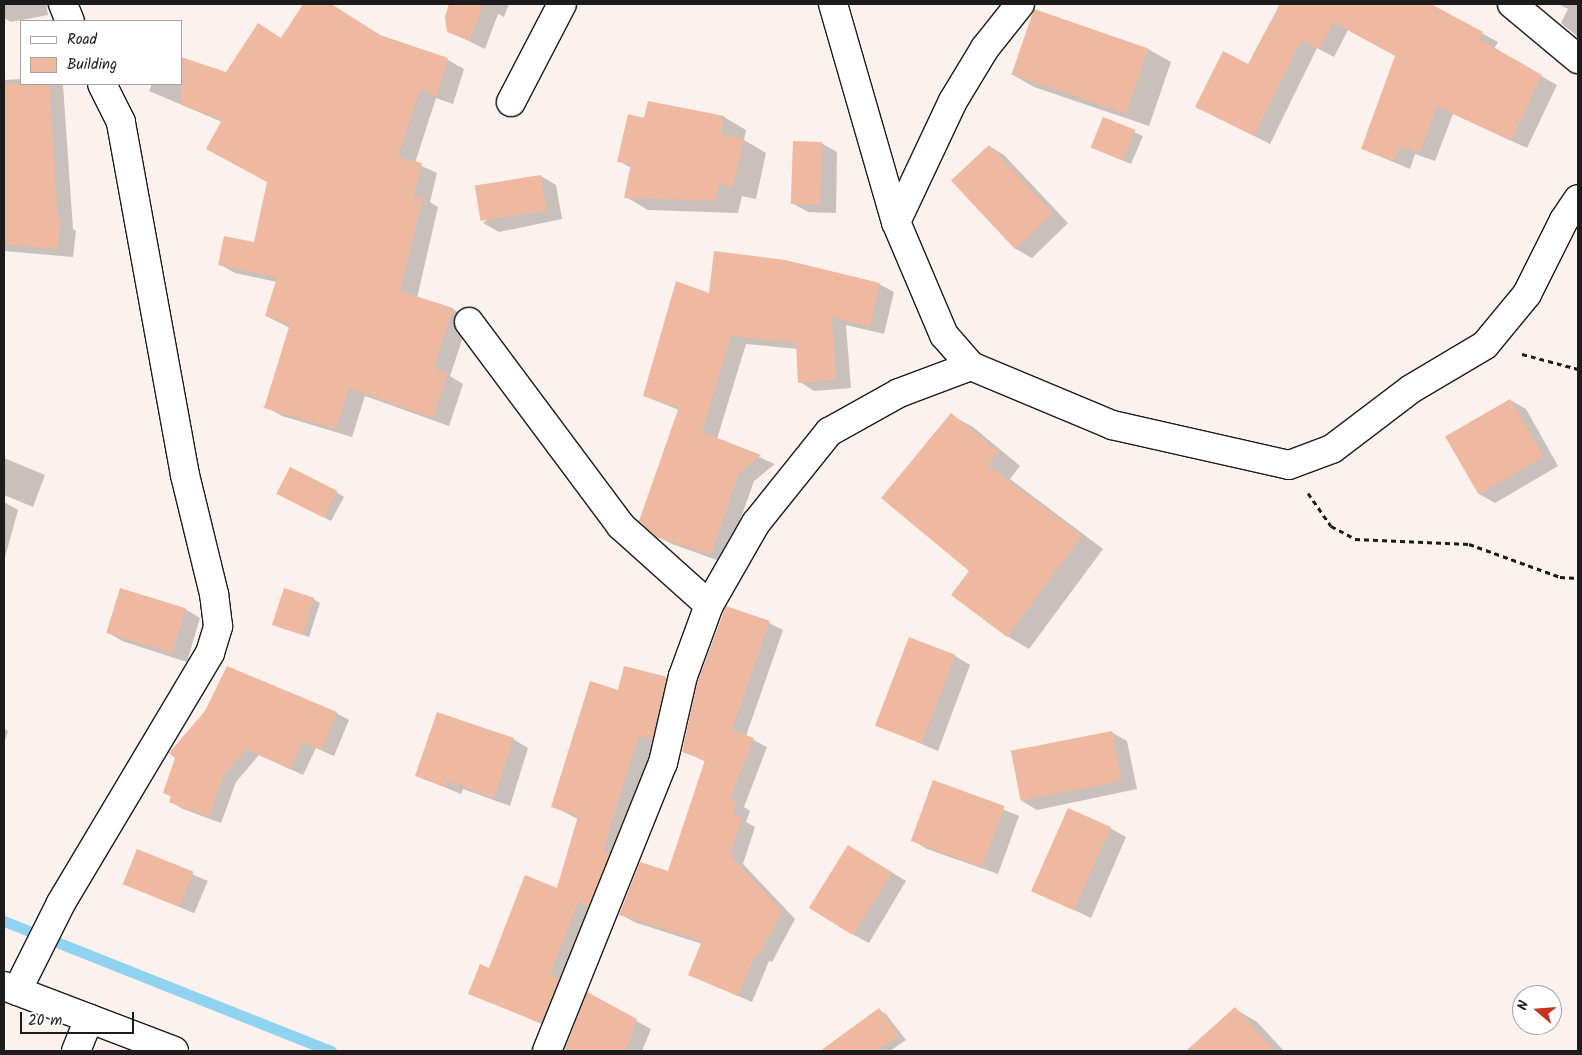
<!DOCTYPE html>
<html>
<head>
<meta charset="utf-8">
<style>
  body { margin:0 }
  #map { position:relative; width:1582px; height:1055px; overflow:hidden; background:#fcf1ec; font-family:Kalam,sans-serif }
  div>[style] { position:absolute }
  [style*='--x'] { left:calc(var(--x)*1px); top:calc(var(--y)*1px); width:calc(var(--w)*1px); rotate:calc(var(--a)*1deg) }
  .shadow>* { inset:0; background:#0003; transform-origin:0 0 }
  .stream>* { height:11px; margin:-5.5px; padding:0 5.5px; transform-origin:5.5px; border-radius:5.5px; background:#90d3f1 }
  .building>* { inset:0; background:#eeb9a0; transform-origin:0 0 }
  .path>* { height:3px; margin-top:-1.5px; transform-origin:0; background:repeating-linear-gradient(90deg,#1c1c1c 0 5px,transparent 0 9px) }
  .roads { filter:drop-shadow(1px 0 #1c1c1c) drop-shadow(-1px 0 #1c1c1c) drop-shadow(0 1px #1c1c1c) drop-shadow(0 -1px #1c1c1c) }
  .street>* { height:28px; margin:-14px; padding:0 14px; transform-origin:14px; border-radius:14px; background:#fff }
  .secondary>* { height:28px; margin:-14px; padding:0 14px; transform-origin:14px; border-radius:14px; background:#fff }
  span { translate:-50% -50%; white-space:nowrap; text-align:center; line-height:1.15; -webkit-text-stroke:4px #fff; paint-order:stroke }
  .frame { position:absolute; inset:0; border:5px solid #1c1c1c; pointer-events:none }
  .legend { position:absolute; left:20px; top:20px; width:162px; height:65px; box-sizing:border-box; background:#fff; border:1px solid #a4a4a4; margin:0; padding:6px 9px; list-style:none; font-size:15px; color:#1c1c1c }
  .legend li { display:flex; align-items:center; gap:10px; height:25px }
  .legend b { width:25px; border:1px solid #a4a4a4 }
  .north { position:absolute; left:1512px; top:985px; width:50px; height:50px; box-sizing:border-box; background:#fff; border:1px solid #a4a4a4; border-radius:50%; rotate:288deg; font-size:14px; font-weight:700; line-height:20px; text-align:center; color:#1c1c1c }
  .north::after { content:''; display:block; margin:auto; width:18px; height:22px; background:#c8321e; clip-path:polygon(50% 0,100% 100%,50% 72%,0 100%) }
  .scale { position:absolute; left:20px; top:1012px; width:114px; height:22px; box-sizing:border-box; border:2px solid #1c1c1c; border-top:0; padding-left:6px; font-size:15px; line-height:18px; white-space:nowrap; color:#1c1c1c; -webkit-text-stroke:4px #fff; paint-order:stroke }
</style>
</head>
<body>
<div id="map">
  <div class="shadow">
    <div style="clip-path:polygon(4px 4px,46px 4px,48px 15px,11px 22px,4px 18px)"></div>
    <div style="clip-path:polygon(305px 4px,331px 4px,384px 38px,448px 60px,464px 69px,453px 104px,436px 98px,415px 163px,437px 173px,430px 202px,438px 207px,417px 298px,453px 309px,469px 319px,450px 376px,463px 384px,449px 426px,365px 396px,352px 437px,282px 416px,266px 407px,290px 328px,266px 316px,277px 282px,235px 273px,219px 264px,255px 243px,268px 182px,222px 122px,149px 91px,152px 84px,181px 84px,227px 73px,282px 39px)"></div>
    <div style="clip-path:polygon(451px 4px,509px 4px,504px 17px,498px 14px,485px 49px,448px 31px,446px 18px)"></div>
    <div style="clip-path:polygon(1281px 4px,1379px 4px,1398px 14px,1404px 4px,1428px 4px,1498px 42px,1494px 49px,1557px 85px,1527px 148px,1453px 114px,1435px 161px,1415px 154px,1410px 169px,1362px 149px,1396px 56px,1348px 30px,1334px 57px,1317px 48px,1270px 144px,1197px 107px,1249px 66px)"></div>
    <div style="clip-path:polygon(1558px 4px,1578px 4px,1578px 37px,1561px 23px,1568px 9px)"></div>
    <div style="clip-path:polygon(1148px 49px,1171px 62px,1149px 126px,1034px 87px,1011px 74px)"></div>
    <div style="clip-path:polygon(21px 79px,21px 84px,63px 85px,73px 229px,76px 231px,73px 257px,4px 251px,4px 80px)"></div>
    <div style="clip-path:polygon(649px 102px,724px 117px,746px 130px,744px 140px,766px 153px,756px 199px,742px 196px,738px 213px,648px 210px,626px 197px,631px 168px,619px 161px,645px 119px)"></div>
    <div style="clip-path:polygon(1104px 119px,1143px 136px,1131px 164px,1100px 151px)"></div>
    <div style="clip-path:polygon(821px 143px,837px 152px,836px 213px,808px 212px,792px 203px)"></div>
    <div style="clip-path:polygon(989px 146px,1004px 155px,1068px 223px,1032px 258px,1016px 249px)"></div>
    <div style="clip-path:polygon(541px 176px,556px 185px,562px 219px,499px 232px,483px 223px)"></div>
    <div style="clip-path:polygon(879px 284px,894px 292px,884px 334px,846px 325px,851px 388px,814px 391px,800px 382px,797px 349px,746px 344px,717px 439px,775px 464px,754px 481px,725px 563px,672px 544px,657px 536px,679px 410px,644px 396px,710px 294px)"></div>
    <div style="clip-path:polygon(1510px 400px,1526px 409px,1558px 466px,1495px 503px,1479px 494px)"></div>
    <div style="clip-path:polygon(951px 415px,973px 427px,1020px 466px,1010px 479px,1103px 549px,1029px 649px,1007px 636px,970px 570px)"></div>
    <div style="clip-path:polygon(4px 458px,45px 475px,33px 507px,4px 495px)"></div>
    <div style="clip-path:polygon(336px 492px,344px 497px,331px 521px,285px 497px)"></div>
    <div style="clip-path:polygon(4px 502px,18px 510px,4px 561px)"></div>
    <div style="clip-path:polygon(313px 599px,320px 603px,309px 637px,274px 624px)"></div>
    <div style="clip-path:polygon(185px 609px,200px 618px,187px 662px,122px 641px,107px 632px)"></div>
    <div style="clip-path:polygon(769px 623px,783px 630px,746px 736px,767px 747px,744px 807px,750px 811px,746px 822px,755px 827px,743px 864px,795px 919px,772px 962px,769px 961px,752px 1002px,690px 975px,702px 944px,634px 922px,620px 914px,669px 872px,706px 762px,683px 751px)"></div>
    <div style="clip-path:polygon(955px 656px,970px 665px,938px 751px,877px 725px)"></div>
    <div style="clip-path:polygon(666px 678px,685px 688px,560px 1032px,470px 993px,557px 889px,578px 819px,552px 806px)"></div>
    <div style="clip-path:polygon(336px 713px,349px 720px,334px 756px,316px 748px,303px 775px,259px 755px,236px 782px,221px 823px,183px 809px,171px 802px,172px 797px,164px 793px,176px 758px)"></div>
    <div style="clip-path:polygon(4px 729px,8px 731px,4px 743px)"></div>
    <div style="clip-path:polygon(1111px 732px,1127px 741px,1137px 789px,1037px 810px,1022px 801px)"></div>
    <div style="clip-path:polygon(513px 739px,528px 748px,510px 806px,463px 789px,461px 794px,417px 776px)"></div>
    <div style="clip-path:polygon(934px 781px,1019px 816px,998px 874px,927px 849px,912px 840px)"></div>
    <div style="clip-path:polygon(1110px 828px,1126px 837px,1091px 918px,1035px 891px)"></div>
    <div style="clip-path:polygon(849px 847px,906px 881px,869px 943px,854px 935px)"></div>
    <div style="left:137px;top:851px;width:77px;height:35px;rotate:23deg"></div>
    <div style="clip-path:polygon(588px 994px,651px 1029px,642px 1051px,565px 1051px)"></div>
    <div style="clip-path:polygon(1235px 1009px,1257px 1022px,1284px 1051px,1188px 1051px)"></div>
    <div style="clip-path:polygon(879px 1010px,886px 1014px,906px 1040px,890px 1051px,854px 1051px,843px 1036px)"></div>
  </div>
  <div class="stream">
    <div style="--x:4;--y:921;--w:352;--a:21.7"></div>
  </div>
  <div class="building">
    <div style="clip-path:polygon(303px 4px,331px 4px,380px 35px,448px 58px,437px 96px,420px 90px,398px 157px,422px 163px,413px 198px,423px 197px,400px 291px,453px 308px,434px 368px,448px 373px,433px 418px,349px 388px,336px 429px,264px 408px,290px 324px,265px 316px,277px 277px,218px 265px,224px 236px,254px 242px,267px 182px,206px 149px,222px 120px,181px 104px,181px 57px,226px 72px,258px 23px,281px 38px)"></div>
    <div style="clip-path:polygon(449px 4px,483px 4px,470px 41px,447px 32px,445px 17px)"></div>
    <div style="clip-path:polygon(1280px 4px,1431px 4px,1483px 32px,1479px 39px,1542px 75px,1511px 141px,1437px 106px,1420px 153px,1400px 146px,1394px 161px,1361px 149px,1395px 56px,1333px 22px,1319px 49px,1301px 40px,1254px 136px,1195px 107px,1223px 51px,1248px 64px)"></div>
    <div style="left:1034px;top:9px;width:121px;height:69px;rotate:19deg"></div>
    <div style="clip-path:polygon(4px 84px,49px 84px,58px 220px,61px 221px,57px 249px,4px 244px)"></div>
    <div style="clip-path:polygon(648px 101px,724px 116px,721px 134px,744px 139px,733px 187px,719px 184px,716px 201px,624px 198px,631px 164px,617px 162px,628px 114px,644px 118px)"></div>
    <div style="left:1103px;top:117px;width:35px;height:33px;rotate:22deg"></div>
    <div style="left:793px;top:141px;width:29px;height:63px;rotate:2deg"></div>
    <div style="left:989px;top:145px;width:94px;height:52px;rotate:47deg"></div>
    <div style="left:541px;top:175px;width:36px;height:67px;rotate:81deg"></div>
    <div style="clip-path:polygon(714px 251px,785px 260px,880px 283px,870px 327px,832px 317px,836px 380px,798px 383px,796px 343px,731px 336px,702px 432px,761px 455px,739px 473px,711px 555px,656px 537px,639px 521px,679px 407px,643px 396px,676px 281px,709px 293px)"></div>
    <div style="left:1510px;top:399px;width:67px;height:75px;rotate:60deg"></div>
    <div style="clip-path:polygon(951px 413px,999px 452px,988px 465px,1082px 536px,1007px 637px,951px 595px,969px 571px,881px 498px)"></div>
    <div style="left:290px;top:467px;width:53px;height:30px;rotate:27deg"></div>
    <div style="left:120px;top:588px;width:69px;height:47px;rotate:17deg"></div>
    <div style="left:284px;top:588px;width:32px;height:39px;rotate:18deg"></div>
    <div style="clip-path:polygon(726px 606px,770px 621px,732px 730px,754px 738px,730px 800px,737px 802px,733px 815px,742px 818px,730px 855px,782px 911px,759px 956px,756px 954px,738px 996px,688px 975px,702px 941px,619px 915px,640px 862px,668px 871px,705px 760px,682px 752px,697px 683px)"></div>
    <div style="left:909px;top:637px;width:50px;height:95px;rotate:21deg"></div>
    <div style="clip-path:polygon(227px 666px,337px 712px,321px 750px,303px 742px,290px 769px,246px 749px,224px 775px,209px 817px,169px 802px,171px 796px,163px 793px,175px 758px,169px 753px,205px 711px)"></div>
    <div style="clip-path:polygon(624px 666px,667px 677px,652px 740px,639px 735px,603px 851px,610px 853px,589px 906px,578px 902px,550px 975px,559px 979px,541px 1023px,468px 994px,480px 964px,489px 968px,525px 875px,557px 888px,578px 816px,551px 807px,590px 681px,618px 690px)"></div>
    <div style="clip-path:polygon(437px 712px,514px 738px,494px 798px,447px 781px,445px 787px,415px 776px)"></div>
    <div style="left:1112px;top:731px;width:51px;height:103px;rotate:79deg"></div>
    <div style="left:933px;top:780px;width:76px;height:65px;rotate:20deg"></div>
    <div style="left:1068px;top:808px;width:47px;height:91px;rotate:24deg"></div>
    <div style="left:848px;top:845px;width:52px;height:74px;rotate:32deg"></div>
    <div style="left:137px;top:849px;width:61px;height:38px;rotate:22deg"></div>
    <div style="clip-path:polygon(587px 992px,637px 1019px,626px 1051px,564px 1051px)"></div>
    <div style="clip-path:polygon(1235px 1007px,1275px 1051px,1186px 1051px)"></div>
    <div style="clip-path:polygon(879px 1008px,899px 1035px,877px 1051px,820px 1051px)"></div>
  </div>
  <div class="path">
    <div style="--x:1522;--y:354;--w:58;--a:15"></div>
    <div style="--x:1308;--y:493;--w:40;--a:55.1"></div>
    <div style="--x:1331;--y:526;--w:27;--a:28"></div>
    <div style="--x:1355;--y:539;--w:114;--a:2.5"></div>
    <div style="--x:1469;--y:544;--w:97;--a:19.9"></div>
    <div style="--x:1560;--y:577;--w:18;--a:3"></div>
  </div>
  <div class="roads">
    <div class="street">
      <div style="--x:63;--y:4;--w:18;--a:68"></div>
      <div style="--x:833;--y:4;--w:227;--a:73.9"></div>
      <div style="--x:896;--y:222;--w:123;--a:67"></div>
      <div style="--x:944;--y:335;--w:41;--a:48.9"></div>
      <div style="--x:971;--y:366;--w:153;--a:22.7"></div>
      <div style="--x:1112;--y:425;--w:181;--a:12.7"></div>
      <div style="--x:1289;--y:465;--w:46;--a:-20.4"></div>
      <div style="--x:1332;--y:449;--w:99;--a:-37.2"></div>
      <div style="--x:1411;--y:389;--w:86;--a:-30.7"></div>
      <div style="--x:1485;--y:345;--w:66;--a:-50.5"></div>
      <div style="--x:1527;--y:294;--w:83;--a:-63.4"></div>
      <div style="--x:1564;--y:220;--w:25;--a:-56"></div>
      <div style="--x:1512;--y:4;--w:86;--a:39.8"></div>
      <div style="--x:511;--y:102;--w:110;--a:-62.5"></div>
      <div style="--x:896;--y:222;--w:134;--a:-64.8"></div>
      <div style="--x:953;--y:101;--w:62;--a:-58.9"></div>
      <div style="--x:985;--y:48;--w:56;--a:-51.5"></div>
      <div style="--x:469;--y:322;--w:254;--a:53.3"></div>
      <div style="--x:621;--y:526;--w:118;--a:41.9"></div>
      <div style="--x:17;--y:991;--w:98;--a:-63.4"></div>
      <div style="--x:61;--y:903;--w:291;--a:-59.2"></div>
      <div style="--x:210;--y:653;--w:28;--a:-73"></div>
      <div style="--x:218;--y:626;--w:32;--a:-97"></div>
      <div style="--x:214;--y:594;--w:122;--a:-103.7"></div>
      <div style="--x:185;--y:475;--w:359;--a:-100.3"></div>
      <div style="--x:121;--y:122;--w:42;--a:-116.6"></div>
      <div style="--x:76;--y:1051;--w:35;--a:-68"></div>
      <div style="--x:547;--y:1051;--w:310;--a:-68.1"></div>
      <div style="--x:663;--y:763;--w:89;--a:-77.1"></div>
      <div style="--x:683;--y:676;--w:76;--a:-69.9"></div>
      <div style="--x:709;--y:605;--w:95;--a:-60.2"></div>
      <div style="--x:756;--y:523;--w:117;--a:-51.3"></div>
      <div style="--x:829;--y:432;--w:80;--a:-29.1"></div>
      <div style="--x:899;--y:393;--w:77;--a:-20.6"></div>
    </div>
    <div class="secondary">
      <div style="--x:4;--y:986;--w:182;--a:20.9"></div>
    </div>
  </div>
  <div class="frame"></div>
  <ul class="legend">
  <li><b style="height:6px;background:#fff"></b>Road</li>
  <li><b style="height:14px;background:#eeb9a0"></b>Building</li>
  </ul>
  <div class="north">N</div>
  <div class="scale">20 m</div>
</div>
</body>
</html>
